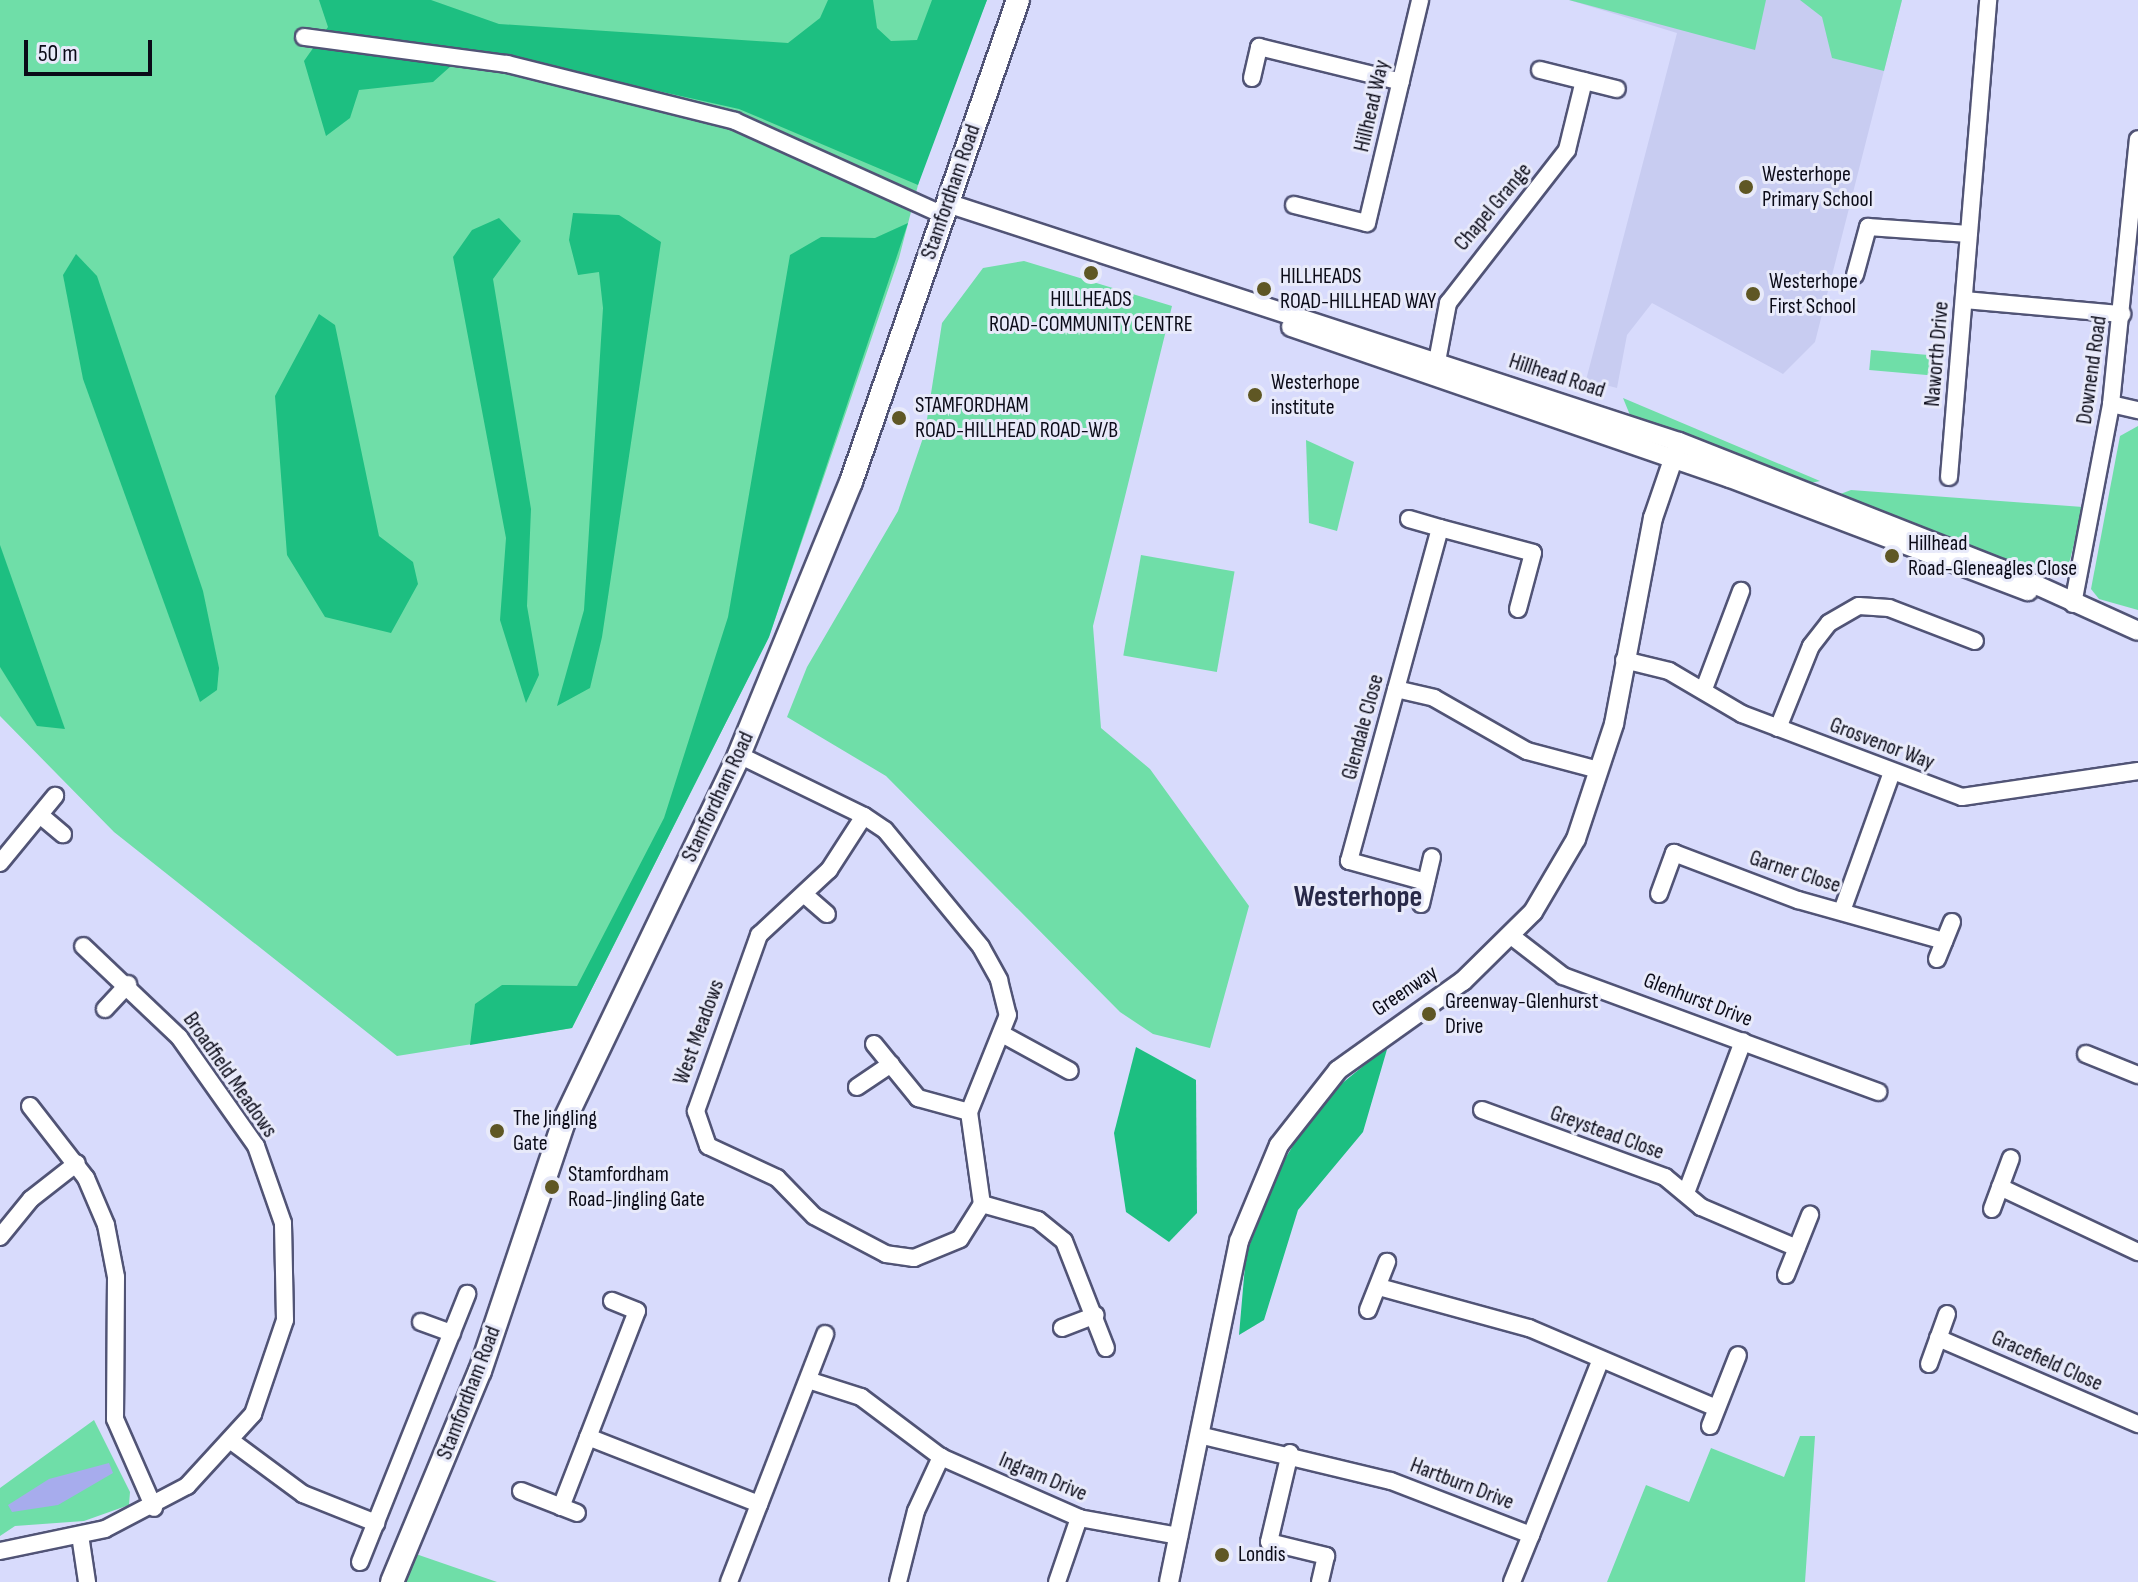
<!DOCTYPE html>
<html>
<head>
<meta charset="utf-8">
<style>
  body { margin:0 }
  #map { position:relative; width:2138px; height:1582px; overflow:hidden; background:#d8dbfc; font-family:"Sofia Sans Condensed",sans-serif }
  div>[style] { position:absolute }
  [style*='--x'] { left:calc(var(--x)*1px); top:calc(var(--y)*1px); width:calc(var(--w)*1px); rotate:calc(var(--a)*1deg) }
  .built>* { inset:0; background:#c8ccf1 }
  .green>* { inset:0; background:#6fdea8; transform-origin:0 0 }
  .forest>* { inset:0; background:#1dbf81 }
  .water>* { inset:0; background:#a7aced }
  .roads { filter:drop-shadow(2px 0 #515476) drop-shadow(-2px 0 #515476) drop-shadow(0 2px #515476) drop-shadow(0 -2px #515476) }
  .minor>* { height:16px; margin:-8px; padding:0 8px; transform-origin:8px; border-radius:8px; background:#fff }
  .tertiary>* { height:18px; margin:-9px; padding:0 9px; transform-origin:9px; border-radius:9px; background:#fff }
  .secondary>* { height:22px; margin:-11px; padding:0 11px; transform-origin:11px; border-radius:11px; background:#fff }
  .dots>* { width:22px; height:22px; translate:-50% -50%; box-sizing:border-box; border:4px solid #e8eafa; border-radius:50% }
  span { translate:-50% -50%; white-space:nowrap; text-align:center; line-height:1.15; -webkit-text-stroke:6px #e8eafa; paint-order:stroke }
  .street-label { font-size:22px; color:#0b0b18 }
  .poi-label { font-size:22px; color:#0b0b18 }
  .left { translate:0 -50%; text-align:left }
  .district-label { font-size:30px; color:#282948; font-weight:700 }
  .scale { position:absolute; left:24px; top:40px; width:128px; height:36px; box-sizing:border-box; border:4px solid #0b0b18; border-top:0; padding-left:10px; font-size:24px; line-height:28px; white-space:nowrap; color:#0b0b18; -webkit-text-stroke:6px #e8eafa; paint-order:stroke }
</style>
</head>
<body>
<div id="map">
  <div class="built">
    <div style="clip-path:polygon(1569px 0,1902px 0,1815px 342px,1783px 374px,1652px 303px,1627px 335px,1617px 388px,1586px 380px,1677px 33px)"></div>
  </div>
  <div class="green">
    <div style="clip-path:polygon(0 0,987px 0,930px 139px,899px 258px,769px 637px,572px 1028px,397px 1056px,114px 832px,0 716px)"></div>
    <div style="clip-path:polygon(1569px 0,1766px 0,1755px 50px)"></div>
    <div style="clip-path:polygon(1800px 0,1902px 0,1884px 71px,1832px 58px,1822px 17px)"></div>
    <div style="clip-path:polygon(1024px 261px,1172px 306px,1093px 626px,1101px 728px,1150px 769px,1249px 906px,1210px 1048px,1153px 1034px,1120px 1012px,886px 776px,787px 717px,807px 667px,898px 511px,925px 432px,942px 323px,983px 268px)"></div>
    <div style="left:1871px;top:350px;width:72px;height:20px;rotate:5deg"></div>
    <div style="clip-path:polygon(1623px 398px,1820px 481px,1806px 484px,1632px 420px)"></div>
    <div style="clip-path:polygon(2138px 426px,2138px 610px,2099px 599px,2091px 589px,2120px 436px)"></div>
    <div style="clip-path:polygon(1306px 440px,1354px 462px,1337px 531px,1309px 523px)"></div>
    <div style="clip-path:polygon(1851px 490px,2083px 507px,2070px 560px,2062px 573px,2046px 575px,1835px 496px)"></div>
    <div style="left:1141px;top:555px;width:95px;height:102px;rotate:10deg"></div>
    <div style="clip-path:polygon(94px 1420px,130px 1492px,129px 1505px,84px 1521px,15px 1526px,0 1536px,0 1488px)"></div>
    <div style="clip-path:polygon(1800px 1436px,1815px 1436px,1805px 1582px,1607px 1582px,1646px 1485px,1689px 1502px,1711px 1448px,1784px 1477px)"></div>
    <div style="clip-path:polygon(413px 1553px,497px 1582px,401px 1582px)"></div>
  </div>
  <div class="forest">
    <div style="clip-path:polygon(319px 0,431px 0,499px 24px,788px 43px,820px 18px,828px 0,873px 0,877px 28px,891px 41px,917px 40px,932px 0,987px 0,918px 185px,739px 109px,470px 49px,433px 82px,359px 90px,350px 118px,326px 136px,304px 61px,328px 27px)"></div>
    <div style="clip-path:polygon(573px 213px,619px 215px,661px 242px,602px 637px,590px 688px,557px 706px,584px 610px,603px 308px,599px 272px,578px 275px,569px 240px)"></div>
    <div style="clip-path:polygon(499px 218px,521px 241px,493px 279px,531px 509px,527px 606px,539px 675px,526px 703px,500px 620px,506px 538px,453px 257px,472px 230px)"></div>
    <div style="clip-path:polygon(908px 223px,769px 637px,572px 1028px,470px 1045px,475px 1004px,502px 985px,577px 986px,664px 818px,728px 617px,790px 255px,821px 237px,875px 238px)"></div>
    <div style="clip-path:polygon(76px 254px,97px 276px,203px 591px,219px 668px,217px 690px,200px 702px,83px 379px,63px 275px)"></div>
    <div style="clip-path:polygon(319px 314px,335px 325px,379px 536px,413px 562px,418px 584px,391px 633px,325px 617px,287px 555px,275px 396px)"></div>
    <div style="clip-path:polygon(0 545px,65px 729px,37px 726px,0 667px)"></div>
    <div style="clip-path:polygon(1388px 1046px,1363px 1132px,1298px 1210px,1264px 1320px,1239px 1335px,1246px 1254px,1282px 1164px,1319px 1102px)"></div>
    <div style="clip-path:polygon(1136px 1047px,1196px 1080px,1197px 1213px,1169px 1242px,1126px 1212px,1114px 1133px)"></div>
  </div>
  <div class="water">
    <div style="clip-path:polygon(109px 1463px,113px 1473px,58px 1505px,12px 1512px,8px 1505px,49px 1479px)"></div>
  </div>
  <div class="roads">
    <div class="minor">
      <div style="--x:304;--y:37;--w:205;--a:7.6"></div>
      <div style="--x:507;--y:64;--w:235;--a:14"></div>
      <div style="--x:735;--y:121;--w:228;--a:24.3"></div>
      <div style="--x:1540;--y:70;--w:79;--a:13.9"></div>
      <div style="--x:1252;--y:78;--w:32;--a:-77"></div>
      <div style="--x:1259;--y:47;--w:146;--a:13.8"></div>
      <div style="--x:1294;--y:205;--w:75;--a:13.9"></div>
      <div style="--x:1367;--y:223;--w:229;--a:-76.6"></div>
      <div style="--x:1855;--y:275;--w:50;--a:-74.8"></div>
      <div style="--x:1868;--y:227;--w:101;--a:4"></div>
      <div style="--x:1964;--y:300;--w:159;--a:5.1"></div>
      <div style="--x:1435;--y:372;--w:70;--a:-79.3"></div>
      <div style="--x:1448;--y:303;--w:194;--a:-52.1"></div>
      <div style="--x:1567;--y:150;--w:71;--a:-76.2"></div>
      <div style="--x:2111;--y:404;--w:28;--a:13"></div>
      <div style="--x:1949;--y:477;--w:479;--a:-85.3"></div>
      <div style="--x:1409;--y:519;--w:32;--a:16"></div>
      <div style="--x:2073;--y:604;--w:204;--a:-79.2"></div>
      <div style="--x:2111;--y:404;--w:266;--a:-84.2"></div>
      <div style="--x:1624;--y:660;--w:46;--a:13.7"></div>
      <div style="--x:1669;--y:671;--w:85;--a:30.5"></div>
      <div style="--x:1742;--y:714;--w:235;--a:20.7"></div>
      <div style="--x:1962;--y:797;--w:178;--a:-8.4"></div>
      <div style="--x:1396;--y:689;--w:39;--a:13"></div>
      <div style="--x:1434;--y:698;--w:107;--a:29.7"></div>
      <div style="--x:1527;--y:751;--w:74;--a:14.8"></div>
      <div style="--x:1704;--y:689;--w:105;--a:-69.3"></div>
      <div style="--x:1778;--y:728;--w:88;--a:-68.1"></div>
      <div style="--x:1811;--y:646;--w:29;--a:-52"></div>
      <div style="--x:1829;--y:623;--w:34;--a:-30"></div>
      <div style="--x:1859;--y:606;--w:30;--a:4"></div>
      <div style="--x:1889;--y:608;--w:92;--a:21"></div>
      <div style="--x:739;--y:755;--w:139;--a:26"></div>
      <div style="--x:864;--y:816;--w:25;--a:34"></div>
      <div style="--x:885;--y:830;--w:151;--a:50.6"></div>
      <div style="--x:981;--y:947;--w:38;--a:61"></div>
      <div style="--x:999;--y:980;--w:36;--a:76"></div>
      <div style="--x:1008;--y:1015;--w:105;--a:111.9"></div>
      <div style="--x:969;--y:1112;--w:93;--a:82"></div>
      <div style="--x:982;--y:1204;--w:41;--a:122.2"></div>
      <div style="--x:960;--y:1239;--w:50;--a:157.6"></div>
      <div style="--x:914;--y:1258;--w:28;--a:-172"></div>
      <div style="--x:886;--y:1254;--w:81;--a:-152.2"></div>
      <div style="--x:814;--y:1216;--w:53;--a:-134.2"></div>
      <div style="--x:777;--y:1178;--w:76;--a:-155.1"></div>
      <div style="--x:708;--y:1146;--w:37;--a:-109"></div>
      <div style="--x:696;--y:1111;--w:187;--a:-70.3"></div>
      <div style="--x:759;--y:935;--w:96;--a:-42.9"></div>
      <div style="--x:829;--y:870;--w:64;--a:-57.1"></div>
      <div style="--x:40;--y:815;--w:30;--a:40"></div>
      <div style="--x:0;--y:863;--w:87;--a:-50.6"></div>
      <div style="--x:1426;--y:882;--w:80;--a:-164.7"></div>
      <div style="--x:1349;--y:861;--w:345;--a:-74.7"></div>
      <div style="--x:1440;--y:528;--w:96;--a:15"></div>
      <div style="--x:1533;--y:553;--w:58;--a:105"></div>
      <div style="--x:1659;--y:894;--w:44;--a:-69.9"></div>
      <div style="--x:1674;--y:853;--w:133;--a:20.8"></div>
      <div style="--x:1798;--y:900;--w:152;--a:15.7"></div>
      <div style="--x:805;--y:895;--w:29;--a:41"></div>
      <div style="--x:1421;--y:904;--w:48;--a:-76.8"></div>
      <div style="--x:1842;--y:911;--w:148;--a:-70.2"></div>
      <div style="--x:1510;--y:935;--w:67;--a:37.7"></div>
      <div style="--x:1563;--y:976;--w:336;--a:20.2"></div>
      <div style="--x:1937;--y:959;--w:40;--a:-68"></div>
      <div style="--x:105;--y:1009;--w:34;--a:-47"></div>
      <div style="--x:1002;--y:1034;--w:77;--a:28.6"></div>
      <div style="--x:874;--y:1044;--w:70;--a:50.8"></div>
      <div style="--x:918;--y:1098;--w:53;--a:15.4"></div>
      <div style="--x:2086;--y:1054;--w:56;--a:22"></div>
      <div style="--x:857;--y:1087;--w:41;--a:-34.1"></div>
      <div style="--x:30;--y:1106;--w:91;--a:52.1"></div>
      <div style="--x:86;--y:1178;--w:51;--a:66.9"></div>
      <div style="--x:106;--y:1225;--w:53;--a:79.1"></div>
      <div style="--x:116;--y:1277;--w:142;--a:90.4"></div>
      <div style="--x:115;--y:1419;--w:97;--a:66.3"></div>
      <div style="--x:1482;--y:1110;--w:195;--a:20.1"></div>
      <div style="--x:1665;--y:1177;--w:47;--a:39.8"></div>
      <div style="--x:1701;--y:1207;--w:104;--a:23.1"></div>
      <div style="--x:2000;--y:1187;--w:153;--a:25.2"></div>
      <div style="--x:1686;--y:1193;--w:162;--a:-69.4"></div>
      <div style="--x:982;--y:1204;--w:58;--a:15.9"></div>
      <div style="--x:1038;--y:1220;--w:33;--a:39"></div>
      <div style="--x:1064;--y:1241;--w:115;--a:68.6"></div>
      <div style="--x:1992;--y:1209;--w:54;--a:-69.6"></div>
      <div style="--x:0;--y:1237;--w:49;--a:-50.8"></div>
      <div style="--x:31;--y:1199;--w:58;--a:-38"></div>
      <div style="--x:1786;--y:1275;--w:65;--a:-68.2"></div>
      <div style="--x:1379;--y:1287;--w:156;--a:15.3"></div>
      <div style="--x:1529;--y:1328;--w:204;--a:23.1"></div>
      <div style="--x:1368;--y:1310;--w:52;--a:-68.4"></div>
      <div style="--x:421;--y:1322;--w:33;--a:20"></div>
      <div style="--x:1062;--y:1328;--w:36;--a:-21"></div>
      <div style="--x:1938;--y:1338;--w:218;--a:23.3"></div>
      <div style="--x:1929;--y:1364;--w:53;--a:-70.2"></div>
      <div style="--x:808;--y:1380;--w:56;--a:17.8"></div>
      <div style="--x:861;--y:1397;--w:100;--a:36.9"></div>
      <div style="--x:941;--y:1457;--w:151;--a:23.8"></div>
      <div style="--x:1079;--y:1518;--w:102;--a:10.2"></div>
      <div style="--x:1710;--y:1426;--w:76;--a:-68.5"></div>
      <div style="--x:1199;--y:1435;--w:197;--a:13.5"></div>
      <div style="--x:1391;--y:1481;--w:150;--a:21.1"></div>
      <div style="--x:1531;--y:1535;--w:184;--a:-68.3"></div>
      <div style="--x:588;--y:1437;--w:184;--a:21.4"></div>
      <div style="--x:234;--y:1443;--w:86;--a:36.5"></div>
      <div style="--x:303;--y:1494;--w:79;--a:21.7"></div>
      <div style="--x:1290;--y:1453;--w:91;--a:103.3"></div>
      <div style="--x:1269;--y:1542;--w:59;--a:13.8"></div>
      <div style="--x:1326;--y:1556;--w:27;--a:103"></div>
      <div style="--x:521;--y:1491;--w:60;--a:21.4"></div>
      <div style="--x:561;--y:1507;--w:210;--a:-68.8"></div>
      <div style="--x:637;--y:1311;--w:27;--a:-158"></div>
      <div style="--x:80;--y:1535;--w:48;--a:81.5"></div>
      <div style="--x:0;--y:1551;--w:107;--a:-11.8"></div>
      <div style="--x:105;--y:1529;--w:93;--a:-27.7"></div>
      <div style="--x:187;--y:1486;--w:98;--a:-47.5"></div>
      <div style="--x:253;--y:1414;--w:99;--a:-71.2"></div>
      <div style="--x:285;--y:1320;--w:97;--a:-91.2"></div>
      <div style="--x:283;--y:1223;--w:82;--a:-109.3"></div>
      <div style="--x:256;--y:1146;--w:133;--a:-125.2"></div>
      <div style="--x:179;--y:1037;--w:132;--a:-136.5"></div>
      <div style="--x:360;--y:1562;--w:289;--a:-68.2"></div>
      <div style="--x:729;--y:1582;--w:266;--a:-68.8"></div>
      <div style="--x:898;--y:1582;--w:73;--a:-75.8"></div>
      <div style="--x:916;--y:1511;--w:60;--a:-65.2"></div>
      <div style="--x:1057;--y:1582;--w:68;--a:-71"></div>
      <div style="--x:1512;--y:1582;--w:51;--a:-68"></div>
    </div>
    <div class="tertiary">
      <div style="--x:947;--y:203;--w:770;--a:18.08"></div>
      <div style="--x:1679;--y:442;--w:346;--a:21.5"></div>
      <div style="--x:2001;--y:569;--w:150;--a:24.3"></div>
      <div style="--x:1291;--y:327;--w:464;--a:19"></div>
      <div style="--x:1730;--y:478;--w:319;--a:20.8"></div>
      <div style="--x:1169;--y:1582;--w:348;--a:-78.4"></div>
      <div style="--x:1239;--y:1241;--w:104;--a:-67.4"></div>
      <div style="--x:1279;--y:1145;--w:95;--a:-51.8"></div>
      <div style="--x:1338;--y:1070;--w:153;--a:-35.5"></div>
      <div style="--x:1463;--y:981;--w:98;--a:-44.6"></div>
      <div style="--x:1533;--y:912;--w:85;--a:-59.5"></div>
      <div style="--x:1576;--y:839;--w:121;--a:-71.7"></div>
      <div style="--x:1614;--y:724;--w:210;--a:-79.3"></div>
      <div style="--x:1653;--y:518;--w:80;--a:-71.1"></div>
    </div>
    <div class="secondary">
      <div style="--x:392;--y:1582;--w:229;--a:-67.4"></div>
      <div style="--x:480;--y:1371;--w:264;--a:-71.4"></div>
      <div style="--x:564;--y:1121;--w:406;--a:-64.4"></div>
      <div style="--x:739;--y:755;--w:295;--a:-67.7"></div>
      <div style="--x:851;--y:482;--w:510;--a:-70.89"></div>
    </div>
  </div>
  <div class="dots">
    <div style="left:1746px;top:187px;background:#5f5724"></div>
    <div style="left:1091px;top:273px;background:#5f5724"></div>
    <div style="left:1264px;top:289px;background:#5f5724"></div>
    <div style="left:1753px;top:294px;background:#5f5724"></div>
    <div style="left:1255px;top:395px;background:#5f5724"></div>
    <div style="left:899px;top:418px;background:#5f5724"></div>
    <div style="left:1892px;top:556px;background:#5f5724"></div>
    <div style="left:1429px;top:1014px;background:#5f5724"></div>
    <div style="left:497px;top:1131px;background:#5f5724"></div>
    <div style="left:552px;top:1187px;background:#5f5724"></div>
    <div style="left:1222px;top:1555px;background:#5f5724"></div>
  </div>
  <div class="street-label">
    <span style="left:1372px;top:106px;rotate:-77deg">Hillhead Way</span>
    <span style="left:951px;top:192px;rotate:-71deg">Stamfordham Road</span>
    <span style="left:1493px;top:207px;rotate:-50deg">Chapel Grange</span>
    <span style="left:1937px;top:354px;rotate:-85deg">Naworth Drive</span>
    <span style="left:2092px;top:370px;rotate:-82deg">Downend Road</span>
    <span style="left:1557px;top:376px;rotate:18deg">Hillhead Road</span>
    <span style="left:1363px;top:727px;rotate:-75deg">Glendale Close</span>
    <span style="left:1882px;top:744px;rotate:21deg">Grosvenor Way</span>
    <span style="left:718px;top:797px;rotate:-65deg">Stamfordham Road</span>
    <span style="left:1795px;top:872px;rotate:18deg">Garner Close</span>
    <span style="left:1405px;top:991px;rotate:-34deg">Greenway</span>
    <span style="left:1698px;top:1000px;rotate:21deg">Glenhurst Drive</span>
    <span style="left:699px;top:1032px;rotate:-70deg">West Meadows</span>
    <span style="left:230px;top:1075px;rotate:55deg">Broadfield Meadows</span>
    <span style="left:1607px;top:1133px;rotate:20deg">Greystead Close</span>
    <span style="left:2047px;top:1361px;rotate:24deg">Gracefield Close</span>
    <span style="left:469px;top:1393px;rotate:-69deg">Stamfordham Road</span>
    <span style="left:1043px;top:1477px;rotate:23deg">Ingram Drive</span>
    <span style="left:1462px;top:1484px;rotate:21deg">Hartburn Drive</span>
  </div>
  <div class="poi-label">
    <span class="left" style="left:1762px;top:187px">Westerhope<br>Primary School</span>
    <span class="left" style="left:1280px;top:289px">HILLHEADS<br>ROAD-HILLHEAD WAY</span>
    <span class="left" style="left:1769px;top:294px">Westerhope<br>First School</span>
    <span style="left:1091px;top:312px">HILLHEADS<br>ROAD-COMMUNITY CENTRE</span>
    <span class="left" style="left:1271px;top:395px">Westerhope<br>institute</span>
    <span class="left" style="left:915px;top:418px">STAMFORDHAM<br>ROAD-HILLHEAD ROAD-W/B</span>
    <span class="left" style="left:1908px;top:556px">Hillhead<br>Road-Gleneagles Close</span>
    <span class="left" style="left:1445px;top:1014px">Greenway-Glenhurst<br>Drive</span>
    <span class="left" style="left:513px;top:1131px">The Jingling<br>Gate</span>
    <span class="left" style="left:568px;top:1187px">Stamfordham<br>Road-Jingling Gate</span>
    <span class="left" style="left:1238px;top:1555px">Londis</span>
  </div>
  <div class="district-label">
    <span style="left:1358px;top:897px">Westerhope</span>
  </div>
  <div class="scale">50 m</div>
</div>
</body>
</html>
